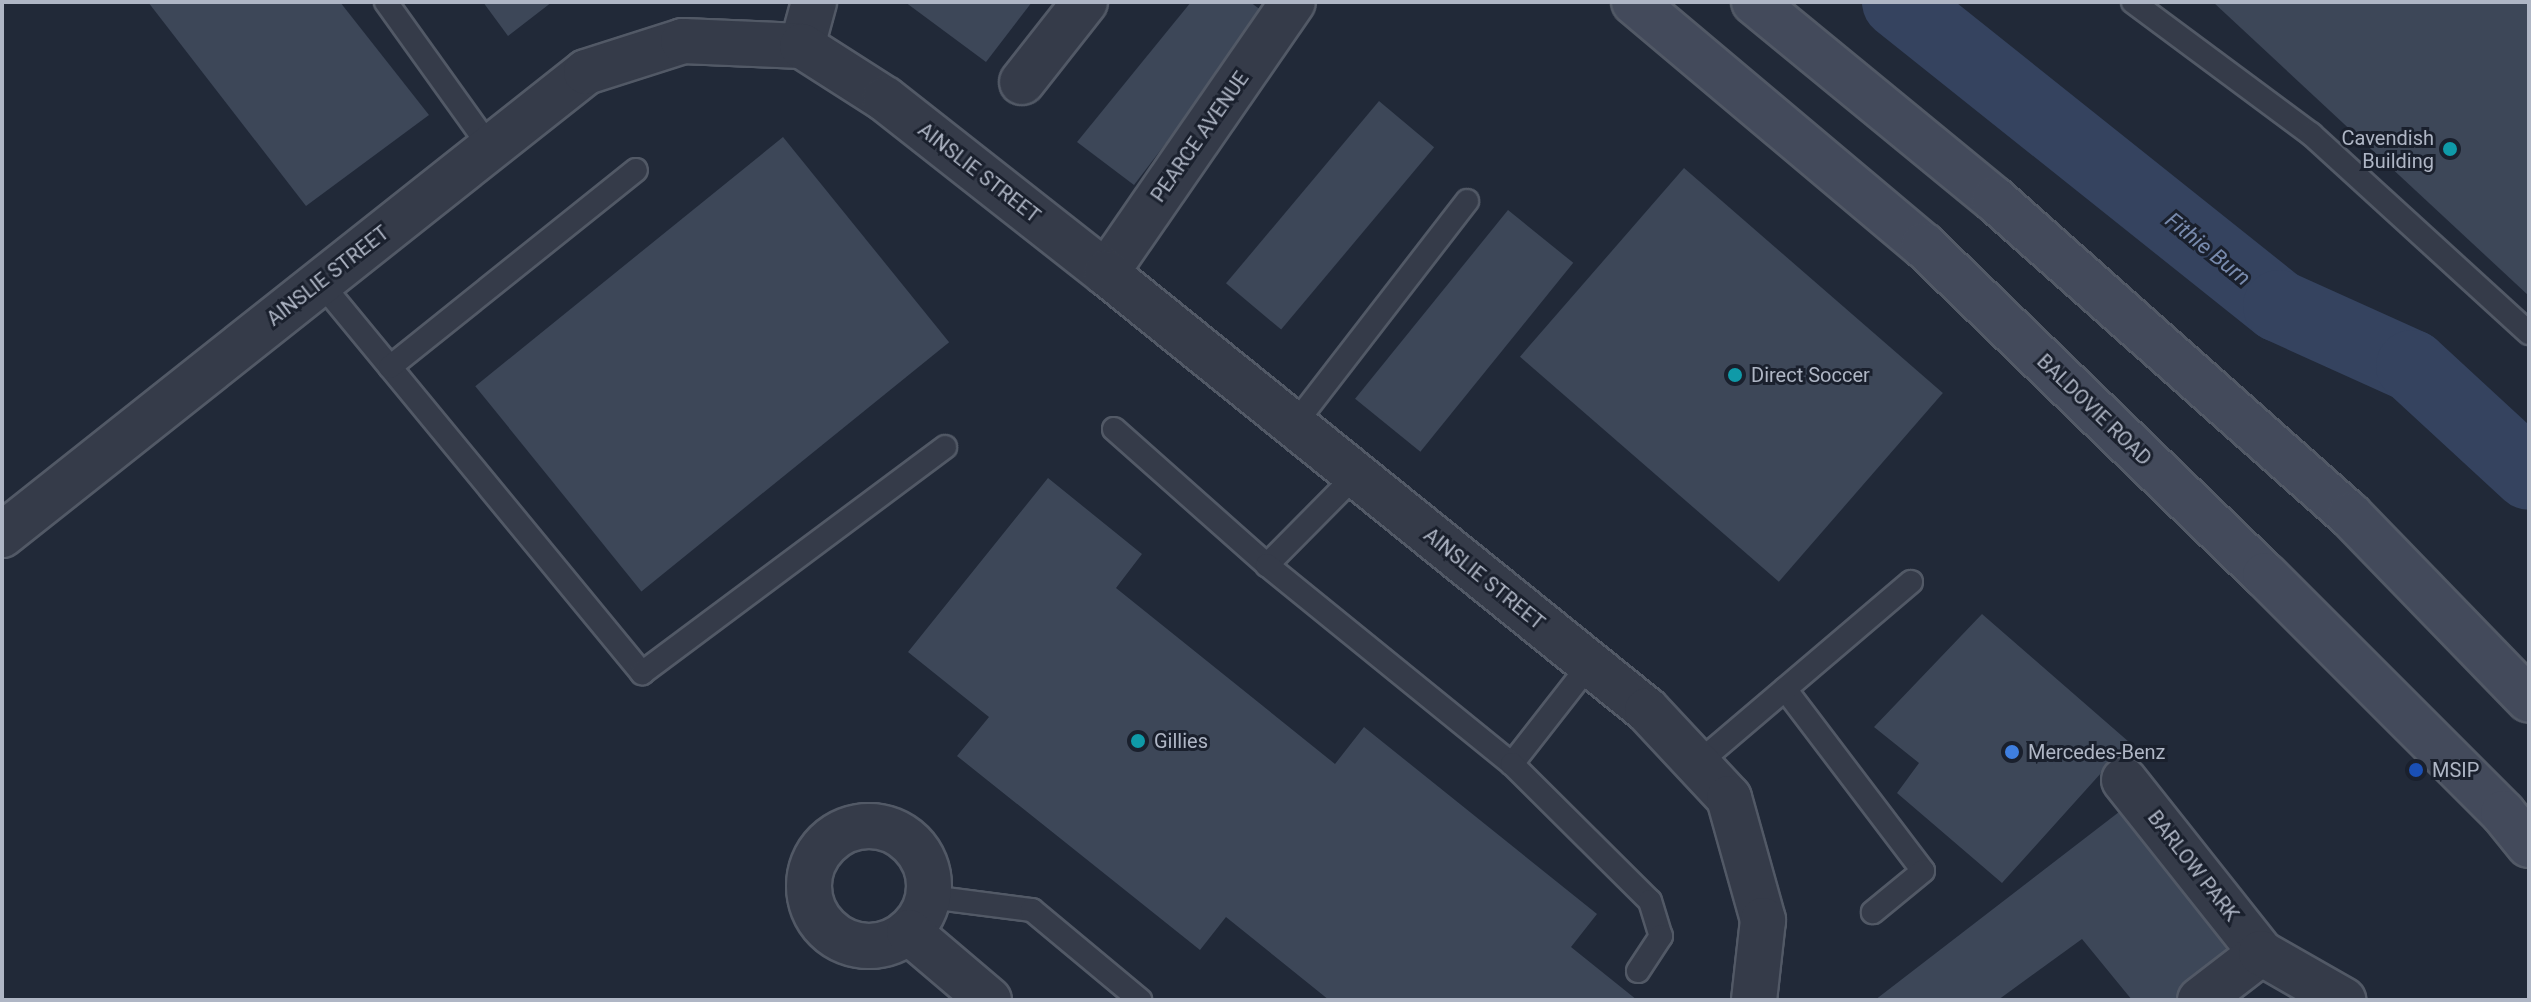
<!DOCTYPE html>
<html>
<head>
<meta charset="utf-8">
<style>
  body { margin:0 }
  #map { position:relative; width:2531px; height:1002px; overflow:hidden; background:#212938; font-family:Roboto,sans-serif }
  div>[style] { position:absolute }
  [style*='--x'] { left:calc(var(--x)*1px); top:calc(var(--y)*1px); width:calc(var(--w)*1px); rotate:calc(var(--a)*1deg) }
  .river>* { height:72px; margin:-36px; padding:0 36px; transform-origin:36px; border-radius:36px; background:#35435f }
  .building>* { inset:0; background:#3d4758; transform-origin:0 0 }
  .roads { filter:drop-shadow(2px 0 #525966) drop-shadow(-2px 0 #525966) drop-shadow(0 2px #525966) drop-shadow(0 -2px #525966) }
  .lane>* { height:22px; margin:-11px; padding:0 11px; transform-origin:11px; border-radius:11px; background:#353b49 }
  .street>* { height:44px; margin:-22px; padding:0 22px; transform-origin:22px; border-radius:22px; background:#353b49 }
  .street>.ring { margin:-22px; padding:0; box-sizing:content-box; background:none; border:44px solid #353b49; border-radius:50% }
  .secondary>* { height:44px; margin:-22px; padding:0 22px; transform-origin:22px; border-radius:22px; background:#434a5b }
  .dots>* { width:22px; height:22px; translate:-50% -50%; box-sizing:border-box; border:4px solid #1a202d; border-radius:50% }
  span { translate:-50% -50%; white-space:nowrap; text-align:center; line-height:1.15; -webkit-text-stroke:6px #1a202d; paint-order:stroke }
  .street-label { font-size:20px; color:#afb6c5 }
  .poi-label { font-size:20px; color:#afb6c5 }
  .right { translate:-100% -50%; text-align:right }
  .left { translate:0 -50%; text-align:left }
  .water-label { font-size:22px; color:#788aad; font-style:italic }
  .frame { position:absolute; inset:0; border:4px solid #afb6c5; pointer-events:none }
</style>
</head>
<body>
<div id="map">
  <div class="river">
    <div style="--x:1898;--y:2;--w:487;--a:38.6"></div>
    <div style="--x:2279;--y:306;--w:146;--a:24.3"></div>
    <div style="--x:2412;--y:366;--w:159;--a:42.7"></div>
  </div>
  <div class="building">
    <div style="clip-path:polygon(148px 2px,340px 2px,429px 115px,306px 206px)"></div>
    <div style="clip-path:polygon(483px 2px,552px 2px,508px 36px)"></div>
    <div style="clip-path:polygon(905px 2px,1032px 2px,986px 62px)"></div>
    <div style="clip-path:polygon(1191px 2px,1250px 2px,1265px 13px,1134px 185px,1077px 142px)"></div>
    <div style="clip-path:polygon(2213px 2px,2529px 2px,2529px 296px)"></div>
    <div style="left:1379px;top:101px;width:72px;height:238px;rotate:40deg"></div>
    <div style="left:783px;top:137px;width:264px;height:396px;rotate:51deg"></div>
    <div style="left:1684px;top:168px;width:343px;height:250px;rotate:41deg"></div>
    <div style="left:1508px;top:210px;width:84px;height:243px;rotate:39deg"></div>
    <div style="clip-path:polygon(1048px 478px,1142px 554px,1116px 588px,1335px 764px,1364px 727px,1597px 914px,1571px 947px,1637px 1000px,1329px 1000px,1226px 917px,1200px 950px,957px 756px,989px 717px,908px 652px)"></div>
    <div style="clip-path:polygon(1982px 614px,2129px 742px,2002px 883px,1897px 793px,1919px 763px,1874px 727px)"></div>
    <div style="clip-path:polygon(2119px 812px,2239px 958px,2179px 1000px,2132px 1000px,2082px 939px,1998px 1000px,1875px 1000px)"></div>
  </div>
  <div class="roads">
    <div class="lane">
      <div style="--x:386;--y:2;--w:178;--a:54.4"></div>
      <div style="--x:2133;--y:2;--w:222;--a:36.6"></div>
      <div style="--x:2311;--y:134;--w:295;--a:42.4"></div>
      <div style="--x:320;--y:282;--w:507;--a:50.53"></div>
      <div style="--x:642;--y:673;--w:378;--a:-36.7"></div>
      <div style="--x:390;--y:367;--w:315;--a:-38.7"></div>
      <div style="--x:1294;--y:425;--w:283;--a:-52.3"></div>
      <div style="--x:1114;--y:429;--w:205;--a:41.6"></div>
      <div style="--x:1356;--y:475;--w:127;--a:134.7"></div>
      <div style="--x:1267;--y:565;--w:316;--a:39.1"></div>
      <div style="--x:1590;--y:664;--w:127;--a:128"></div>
      <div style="--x:1512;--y:764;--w:194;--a:44.8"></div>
      <div style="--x:1650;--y:901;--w:37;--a:73"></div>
      <div style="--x:1661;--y:936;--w:42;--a:123.3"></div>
      <div style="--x:1785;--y:689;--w:228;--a:52.8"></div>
      <div style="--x:1923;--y:871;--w:65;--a:140.6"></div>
      <div style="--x:1697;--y:764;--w:281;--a:-40.4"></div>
      <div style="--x:930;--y:897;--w:103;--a:7.3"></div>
      <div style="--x:1032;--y:910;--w:141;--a:39.8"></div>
    </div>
    <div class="street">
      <div style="--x:802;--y:46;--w:46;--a:-74.7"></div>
      <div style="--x:1022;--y:82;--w:102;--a:-51.8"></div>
      <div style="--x:1106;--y:273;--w:329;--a:-55.4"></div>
      <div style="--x:2;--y:535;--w:745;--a:-38.41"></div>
      <div style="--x:586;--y:72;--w:102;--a:-17.7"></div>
      <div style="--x:683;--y:41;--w:119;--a:2.4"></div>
      <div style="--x:802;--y:46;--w:98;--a:32.6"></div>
      <div style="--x:885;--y:99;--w:281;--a:38.2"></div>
      <div style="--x:1106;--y:273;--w:695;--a:38.93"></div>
      <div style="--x:1647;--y:710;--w:120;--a:47"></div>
      <div style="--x:1729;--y:798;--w:127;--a:74.4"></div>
      <div style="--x:1763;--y:920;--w:81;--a:96.4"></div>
      <div style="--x:2124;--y:780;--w:221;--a:51.6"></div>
      <div class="ring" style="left:809px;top:826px;width:76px;height:76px"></div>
      <div style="--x:909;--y:932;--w:105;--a:40.4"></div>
      <div style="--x:2200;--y:1000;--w:77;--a:-37.6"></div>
      <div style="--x:2261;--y:953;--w:95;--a:29.8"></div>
    </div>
    <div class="secondary">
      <div style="--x:1634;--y:2;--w:378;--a:40.1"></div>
      <div style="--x:1923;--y:245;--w:475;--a:44"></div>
      <div style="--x:2265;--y:575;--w:337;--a:45"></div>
      <div style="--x:2503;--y:813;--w:41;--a:50.9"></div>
      <div style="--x:1754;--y:2;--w:310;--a:39.4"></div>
      <div style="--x:1994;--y:199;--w:476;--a:41.6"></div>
      <div style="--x:2350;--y:515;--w:257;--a:45.9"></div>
    </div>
  </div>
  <div class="dots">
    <div style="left:2450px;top:149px;background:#0f9aa8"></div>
    <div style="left:1735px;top:375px;background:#0f9aa8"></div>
    <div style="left:1138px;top:741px;background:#0f9aa8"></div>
    <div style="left:2012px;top:752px;background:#3f7fe0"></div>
    <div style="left:2416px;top:770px;background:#1a4fb4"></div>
  </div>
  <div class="street-label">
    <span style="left:1200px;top:137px;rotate:-55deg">PEARCE AVENUE</span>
    <span style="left:979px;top:173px;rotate:38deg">AINSLIE STREET</span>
    <span style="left:328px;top:276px;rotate:-38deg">AINSLIE STREET</span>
    <span style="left:2094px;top:410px;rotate:44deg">BALDOVIE ROAD</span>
    <span style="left:1484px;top:579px;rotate:39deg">AINSLIE STREET</span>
    <span style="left:2193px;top:866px;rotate:52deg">BARLOW PARK</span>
  </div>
  <div class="poi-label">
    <span class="right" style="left:2434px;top:150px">Cavendish<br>Building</span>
    <span class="left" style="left:1751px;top:375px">Direct Soccer</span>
    <span class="left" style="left:1154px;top:741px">Gillies</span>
    <span class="left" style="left:2028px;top:752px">Mercedes-Benz</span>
    <span class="left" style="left:2432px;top:770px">MSIP</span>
  </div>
  <div class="water-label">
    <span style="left:2208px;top:249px;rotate:39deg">Fithie Burn</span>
  </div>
  <div class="frame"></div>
</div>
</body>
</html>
